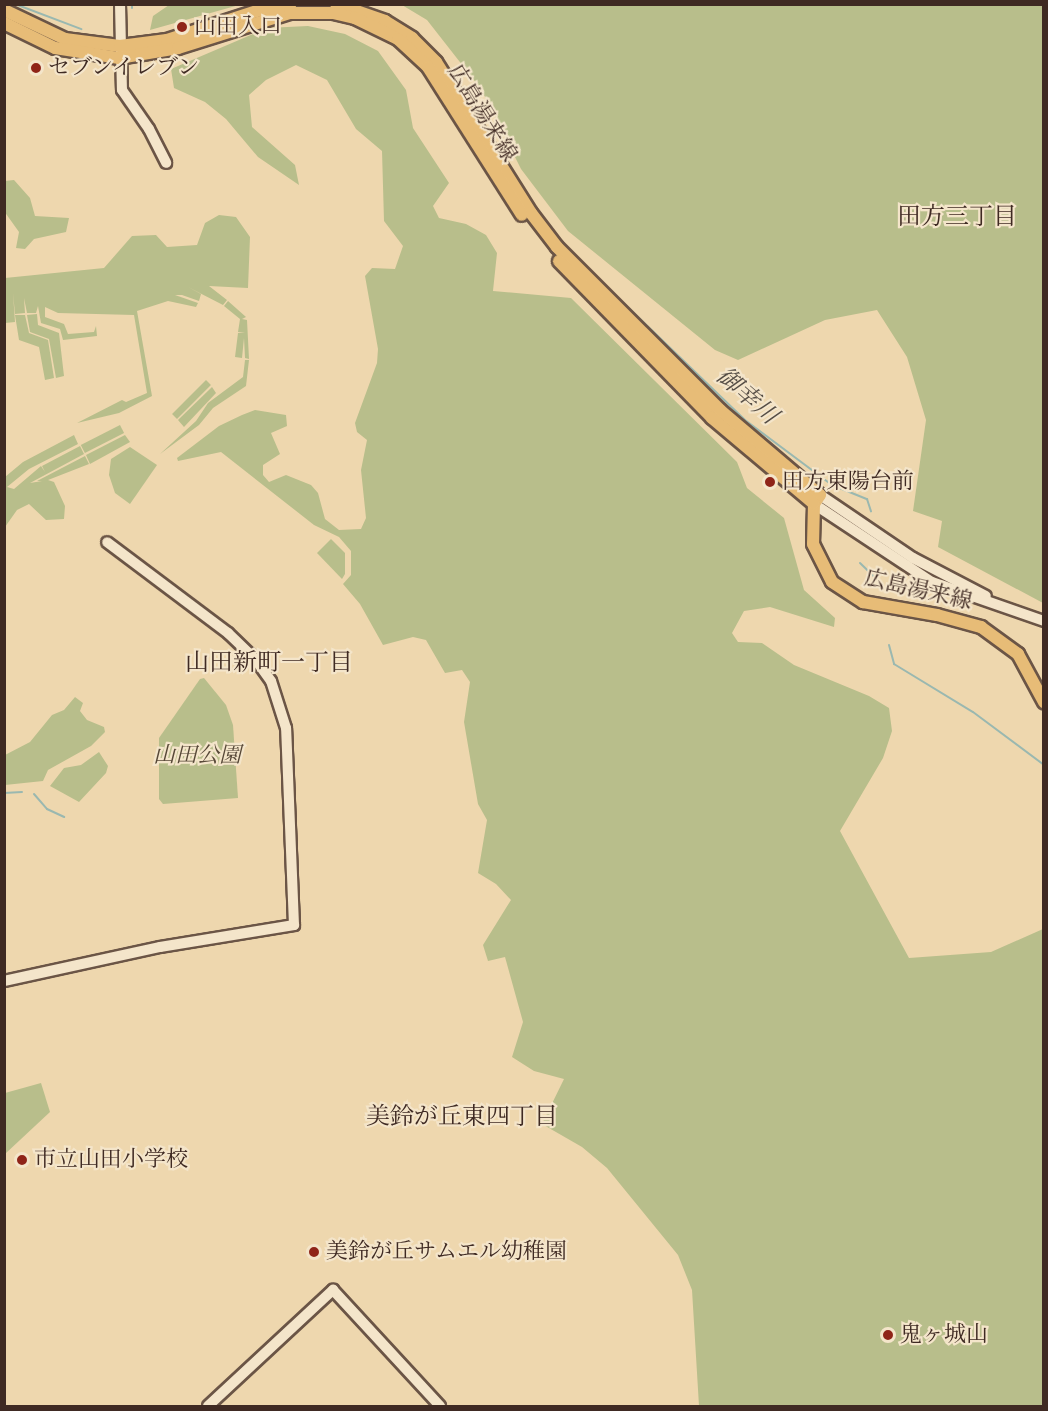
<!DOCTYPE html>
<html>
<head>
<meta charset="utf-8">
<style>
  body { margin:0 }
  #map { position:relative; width:1048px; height:1411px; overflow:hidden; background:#eed7ae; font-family:Cardo,"Noto Serif JP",serif }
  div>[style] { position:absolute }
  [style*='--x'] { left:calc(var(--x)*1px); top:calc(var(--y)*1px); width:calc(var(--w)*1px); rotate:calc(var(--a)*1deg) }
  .green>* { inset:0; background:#b8be8b; transform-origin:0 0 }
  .stream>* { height:2px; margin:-1px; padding:0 1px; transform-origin:1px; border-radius:1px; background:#9ab8b0 }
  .roads { filter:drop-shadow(2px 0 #6b5546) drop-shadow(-2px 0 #6b5546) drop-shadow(0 2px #6b5546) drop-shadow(0 -2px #6b5546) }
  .tertiary>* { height:10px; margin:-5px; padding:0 5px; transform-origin:5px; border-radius:5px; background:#f4e5ca }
  .primary>* { height:12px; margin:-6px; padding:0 6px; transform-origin:6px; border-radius:6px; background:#e7bc77 }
  .dots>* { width:16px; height:16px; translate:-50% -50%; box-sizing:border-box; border:3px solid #f4e5ca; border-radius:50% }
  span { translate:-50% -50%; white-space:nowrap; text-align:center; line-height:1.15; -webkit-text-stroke:4.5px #f4e5ca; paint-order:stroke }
  .poi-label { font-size:22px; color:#3f2a23 }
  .left { translate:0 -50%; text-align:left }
  .street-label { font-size:22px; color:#3f2a23 }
  .park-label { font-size:22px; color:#574838; font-style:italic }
  .neighbourhood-label { font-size:24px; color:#3f2a23 }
  .water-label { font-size:24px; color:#564e46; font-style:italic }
  .frame { position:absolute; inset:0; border:6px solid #3f2a23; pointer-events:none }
</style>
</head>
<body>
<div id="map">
  <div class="green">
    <div style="clip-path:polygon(169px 5px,169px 4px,239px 5px,150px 30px,153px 16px)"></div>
    <div style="clip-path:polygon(402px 5px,1043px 5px,1043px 603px,938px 547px,942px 521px,913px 511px,926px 420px,907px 357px,877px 310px,825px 320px,738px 360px,715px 350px,568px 231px,521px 169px,481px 89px,427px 20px)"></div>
    <div style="clip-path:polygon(308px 26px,345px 34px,378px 51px,406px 90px,413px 128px,449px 183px,433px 206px,439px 218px,466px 224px,486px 235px,497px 253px,493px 291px,571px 298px,737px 462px,747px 488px,784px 518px,804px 590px,835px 618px,834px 627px,770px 607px,744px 611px,732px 633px,738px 642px,762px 643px,794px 665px,869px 696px,889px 708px,892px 731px,883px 758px,840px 831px,909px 958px,991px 952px,1043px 929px,1043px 1406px,699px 1406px,692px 1290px,678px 1255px,607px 1168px,582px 1147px,542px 1124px,564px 1079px,534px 1071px,512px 1057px,523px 1022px,505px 957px,488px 961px,483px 945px,511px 900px,496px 884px,478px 873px,487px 820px,478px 804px,464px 722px,470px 682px,462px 670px,445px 673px,426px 640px,413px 637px,383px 645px,360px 604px,343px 584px,351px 575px,351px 551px,339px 537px,314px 525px,221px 452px,178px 461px,177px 458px,219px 426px,242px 415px,255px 410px,286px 415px,287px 426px,271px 433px,280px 454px,263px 465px,263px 475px,269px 482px,286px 475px,311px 485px,318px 493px,325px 519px,339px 530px,361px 529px,366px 518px,361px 470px,367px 440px,357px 432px,355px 423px,377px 363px,378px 349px,365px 276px,372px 268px,395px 269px,403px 246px,384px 221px,382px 151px,356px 129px,327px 80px,296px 65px,266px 80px,249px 95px,252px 127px,295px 165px,299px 185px,258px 157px,226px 119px,205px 102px,174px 88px,171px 69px,267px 28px)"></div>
    <div style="clip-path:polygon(14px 180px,30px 198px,35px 216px,69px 218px,66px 232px,34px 239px,25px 249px,16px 248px,19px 232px,4px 211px,5px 181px)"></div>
    <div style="clip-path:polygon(219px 215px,236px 217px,250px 237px,248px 288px,209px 286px,227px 300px,223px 305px,188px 287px,201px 294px,199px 301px,182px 295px,175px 295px,198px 303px,196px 307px,168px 301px,137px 311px,152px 396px,119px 413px,77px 423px,122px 400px,126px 402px,147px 393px,134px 315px,58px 313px,45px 307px,45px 317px,64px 324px,68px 334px,94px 332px,96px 326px,97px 336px,63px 340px,60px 329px,41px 323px,38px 306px,36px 313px,27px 313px,24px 298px,25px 313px,15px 314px,13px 293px,15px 322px,5px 323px,5px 278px,104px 268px,132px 236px,156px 235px,167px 247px,197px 245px,205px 223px)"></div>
    <div style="clip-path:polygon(228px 301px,246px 317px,242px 319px,247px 320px,249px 359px,245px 358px,244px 338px,242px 358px,235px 357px,238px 333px,245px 333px,238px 332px,240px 319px,224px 306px)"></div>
    <div style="clip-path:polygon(37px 314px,38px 325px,59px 333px,64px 376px,56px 378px,49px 339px,30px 332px,27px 315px)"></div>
    <div style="clip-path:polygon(15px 315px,25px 315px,29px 333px,48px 340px,54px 378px,45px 380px,39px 347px,19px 340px)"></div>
    <div style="clip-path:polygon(245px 360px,249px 360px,246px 386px,213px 408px,199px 425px,160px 454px,196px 421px,208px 403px,243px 377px)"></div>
    <div style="left:206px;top:380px;width:7px;height:48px;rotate:45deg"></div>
    <div style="clip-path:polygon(212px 387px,216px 393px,184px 427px,178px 420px)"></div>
    <div style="left:120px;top:425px;width:9px;height:44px;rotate:63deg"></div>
    <div style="clip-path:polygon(74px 435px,78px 444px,29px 469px,7px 487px,14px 489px,41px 466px,45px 472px,42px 466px,80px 446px,84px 454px,30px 483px,42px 481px,37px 481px,85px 456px,89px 464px,48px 480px,54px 482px,65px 506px,64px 519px,46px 520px,29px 504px,17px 510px,5px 527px,5px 477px,23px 462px)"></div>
    <div style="clip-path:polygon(125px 435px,130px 442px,90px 464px,86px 455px)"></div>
    <div style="clip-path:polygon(130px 447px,157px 465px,130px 504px,115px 493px,109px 475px,111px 459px)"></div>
    <div style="clip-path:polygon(331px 539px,345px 553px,345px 574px,342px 579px,317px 553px)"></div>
    <div style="clip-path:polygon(204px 678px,226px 705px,233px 725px,238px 798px,163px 804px,159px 799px,159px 738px,200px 679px)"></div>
    <div style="clip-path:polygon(75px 697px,83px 703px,80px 711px,87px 720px,104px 727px,105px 732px,91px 746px,48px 770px,43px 781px,5px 785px,5px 755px,30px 742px,52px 715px,64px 710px)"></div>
    <div style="clip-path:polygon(99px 752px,108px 766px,106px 773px,79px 802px,50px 786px,64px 768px,81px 765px)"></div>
    <div style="clip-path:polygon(41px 1083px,50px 1112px,5px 1154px,5px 1093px)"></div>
  </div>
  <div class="stream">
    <div style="--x:15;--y:4;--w:71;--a:20.7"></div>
    <div style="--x:132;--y:4;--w:4;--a:90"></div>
    <div style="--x:610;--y:290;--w:187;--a:43.9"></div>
    <div style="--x:745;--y:420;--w:109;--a:36.8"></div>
    <div style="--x:832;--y:485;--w:38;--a:22"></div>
    <div style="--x:867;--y:499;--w:13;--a:72"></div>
    <div style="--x:860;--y:563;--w:28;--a:44"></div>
    <div style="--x:889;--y:645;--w:20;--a:75"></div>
    <div style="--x:894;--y:664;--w:92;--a:31.3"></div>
    <div style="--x:973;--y:712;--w:89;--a:36.7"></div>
    <div style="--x:4;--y:793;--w:18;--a:-3"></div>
    <div style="--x:34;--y:794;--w:20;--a:49"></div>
    <div style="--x:47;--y:809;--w:19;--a:25"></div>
  </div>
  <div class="roads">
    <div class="tertiary">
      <div style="--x:120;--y:4;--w:86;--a:88.7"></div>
      <div style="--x:122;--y:90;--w:47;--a:55.3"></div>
      <div style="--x:149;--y:129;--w:38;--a:63"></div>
      <div style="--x:820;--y:495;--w:112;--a:34.1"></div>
      <div style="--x:913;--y:558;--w:82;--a:27.5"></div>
      <div style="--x:814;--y:504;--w:141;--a:33.5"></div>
      <div style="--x:932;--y:582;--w:119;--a:19.2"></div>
      <div style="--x:4;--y:981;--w:160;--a:-12.3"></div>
      <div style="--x:160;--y:947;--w:136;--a:-9.3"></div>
      <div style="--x:294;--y:925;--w:197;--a:-92.3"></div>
      <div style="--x:286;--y:728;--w:49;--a:-107.7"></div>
      <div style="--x:271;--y:681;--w:27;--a:-126"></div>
      <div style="--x:255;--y:659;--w:37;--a:-136"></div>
      <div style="--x:228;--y:633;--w:151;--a:-143.1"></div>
      <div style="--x:208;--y:1406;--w:171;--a:-42.9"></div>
      <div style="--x:333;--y:1290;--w:158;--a:47.3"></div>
    </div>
    <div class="primary">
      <div style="--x:336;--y:4;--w:52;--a:19.1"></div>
      <div style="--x:385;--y:21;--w:32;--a:32"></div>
      <div style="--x:412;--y:38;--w:34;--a:45"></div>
      <div style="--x:436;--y:62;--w:178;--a:57.8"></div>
      <div style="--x:531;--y:213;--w:43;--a:52.6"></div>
      <div style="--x:557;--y:247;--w:231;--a:45"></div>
      <div style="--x:720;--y:410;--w:131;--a:40.4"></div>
      <div style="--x:820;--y:495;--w:11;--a:124"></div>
      <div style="--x:814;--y:504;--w:40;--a:91.4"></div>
      <div style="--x:813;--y:544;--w:42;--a:63.4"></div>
      <div style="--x:832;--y:582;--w:37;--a:33"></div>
      <div style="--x:863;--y:602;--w:75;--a:10"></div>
      <div style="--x:937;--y:615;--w:46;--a:15.3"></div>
      <div style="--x:981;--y:627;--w:46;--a:36.1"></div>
      <div style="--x:1018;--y:654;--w:55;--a:61.6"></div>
      <div style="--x:4;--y:10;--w:68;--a:25.4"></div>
      <div style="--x:65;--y:39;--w:55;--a:7.3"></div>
      <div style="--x:120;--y:46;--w:47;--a:-7.3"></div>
      <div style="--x:167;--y:40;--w:101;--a:-17.9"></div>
      <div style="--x:263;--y:9;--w:28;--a:-10"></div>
      <div style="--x:4;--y:23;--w:57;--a:26.1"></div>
      <div style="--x:55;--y:48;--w:65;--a:8.9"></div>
      <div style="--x:119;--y:58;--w:60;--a:-9.6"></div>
      <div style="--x:178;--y:48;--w:117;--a:-17.4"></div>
      <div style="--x:290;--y:13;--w:43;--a:0"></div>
      <div style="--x:333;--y:13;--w:23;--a:13"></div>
      <div style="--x:355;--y:18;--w:48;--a:26"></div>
      <div style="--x:398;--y:39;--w:41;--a:43"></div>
      <div style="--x:428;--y:67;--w:175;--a:57.6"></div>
      <div style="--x:559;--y:261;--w:219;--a:45.7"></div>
      <div style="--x:712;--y:418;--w:133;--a:40.1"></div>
    </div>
  </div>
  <div class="dots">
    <div style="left:182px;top:27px;background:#8f2418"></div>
    <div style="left:36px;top:68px;background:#8f2418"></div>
    <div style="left:770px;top:482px;background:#8f2418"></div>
    <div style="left:22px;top:1160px;background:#8f2418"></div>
    <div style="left:314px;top:1252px;background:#8f2418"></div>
    <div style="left:888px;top:1335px;background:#8f2418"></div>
  </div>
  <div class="poi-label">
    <span class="left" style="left:194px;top:27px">山田入口</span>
    <span class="left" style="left:48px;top:68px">セブンイレブン</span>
    <span class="left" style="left:782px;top:482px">田方東陽台前</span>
    <span class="left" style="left:34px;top:1160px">市立山田小学校</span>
    <span class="left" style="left:326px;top:1252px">美鈴が丘サムエル幼稚園</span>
    <span class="left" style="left:900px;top:1335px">鬼ヶ城山</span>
  </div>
  <div class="street-label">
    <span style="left:482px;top:113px;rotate:58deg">広島湯来線</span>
    <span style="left:918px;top:590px;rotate:13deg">広島湯来線</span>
  </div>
  <div class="park-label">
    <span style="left:197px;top:756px">山田公園</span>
  </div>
  <div class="neighbourhood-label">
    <span style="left:957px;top:217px">田方三丁目</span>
    <span style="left:269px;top:663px">山田新町一丁目</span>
    <span style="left:462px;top:1117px">美鈴が丘東四丁目</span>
  </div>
  <div class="water-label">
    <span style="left:747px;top:396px;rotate:41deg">御幸川</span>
  </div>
  <div class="frame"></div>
</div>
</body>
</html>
